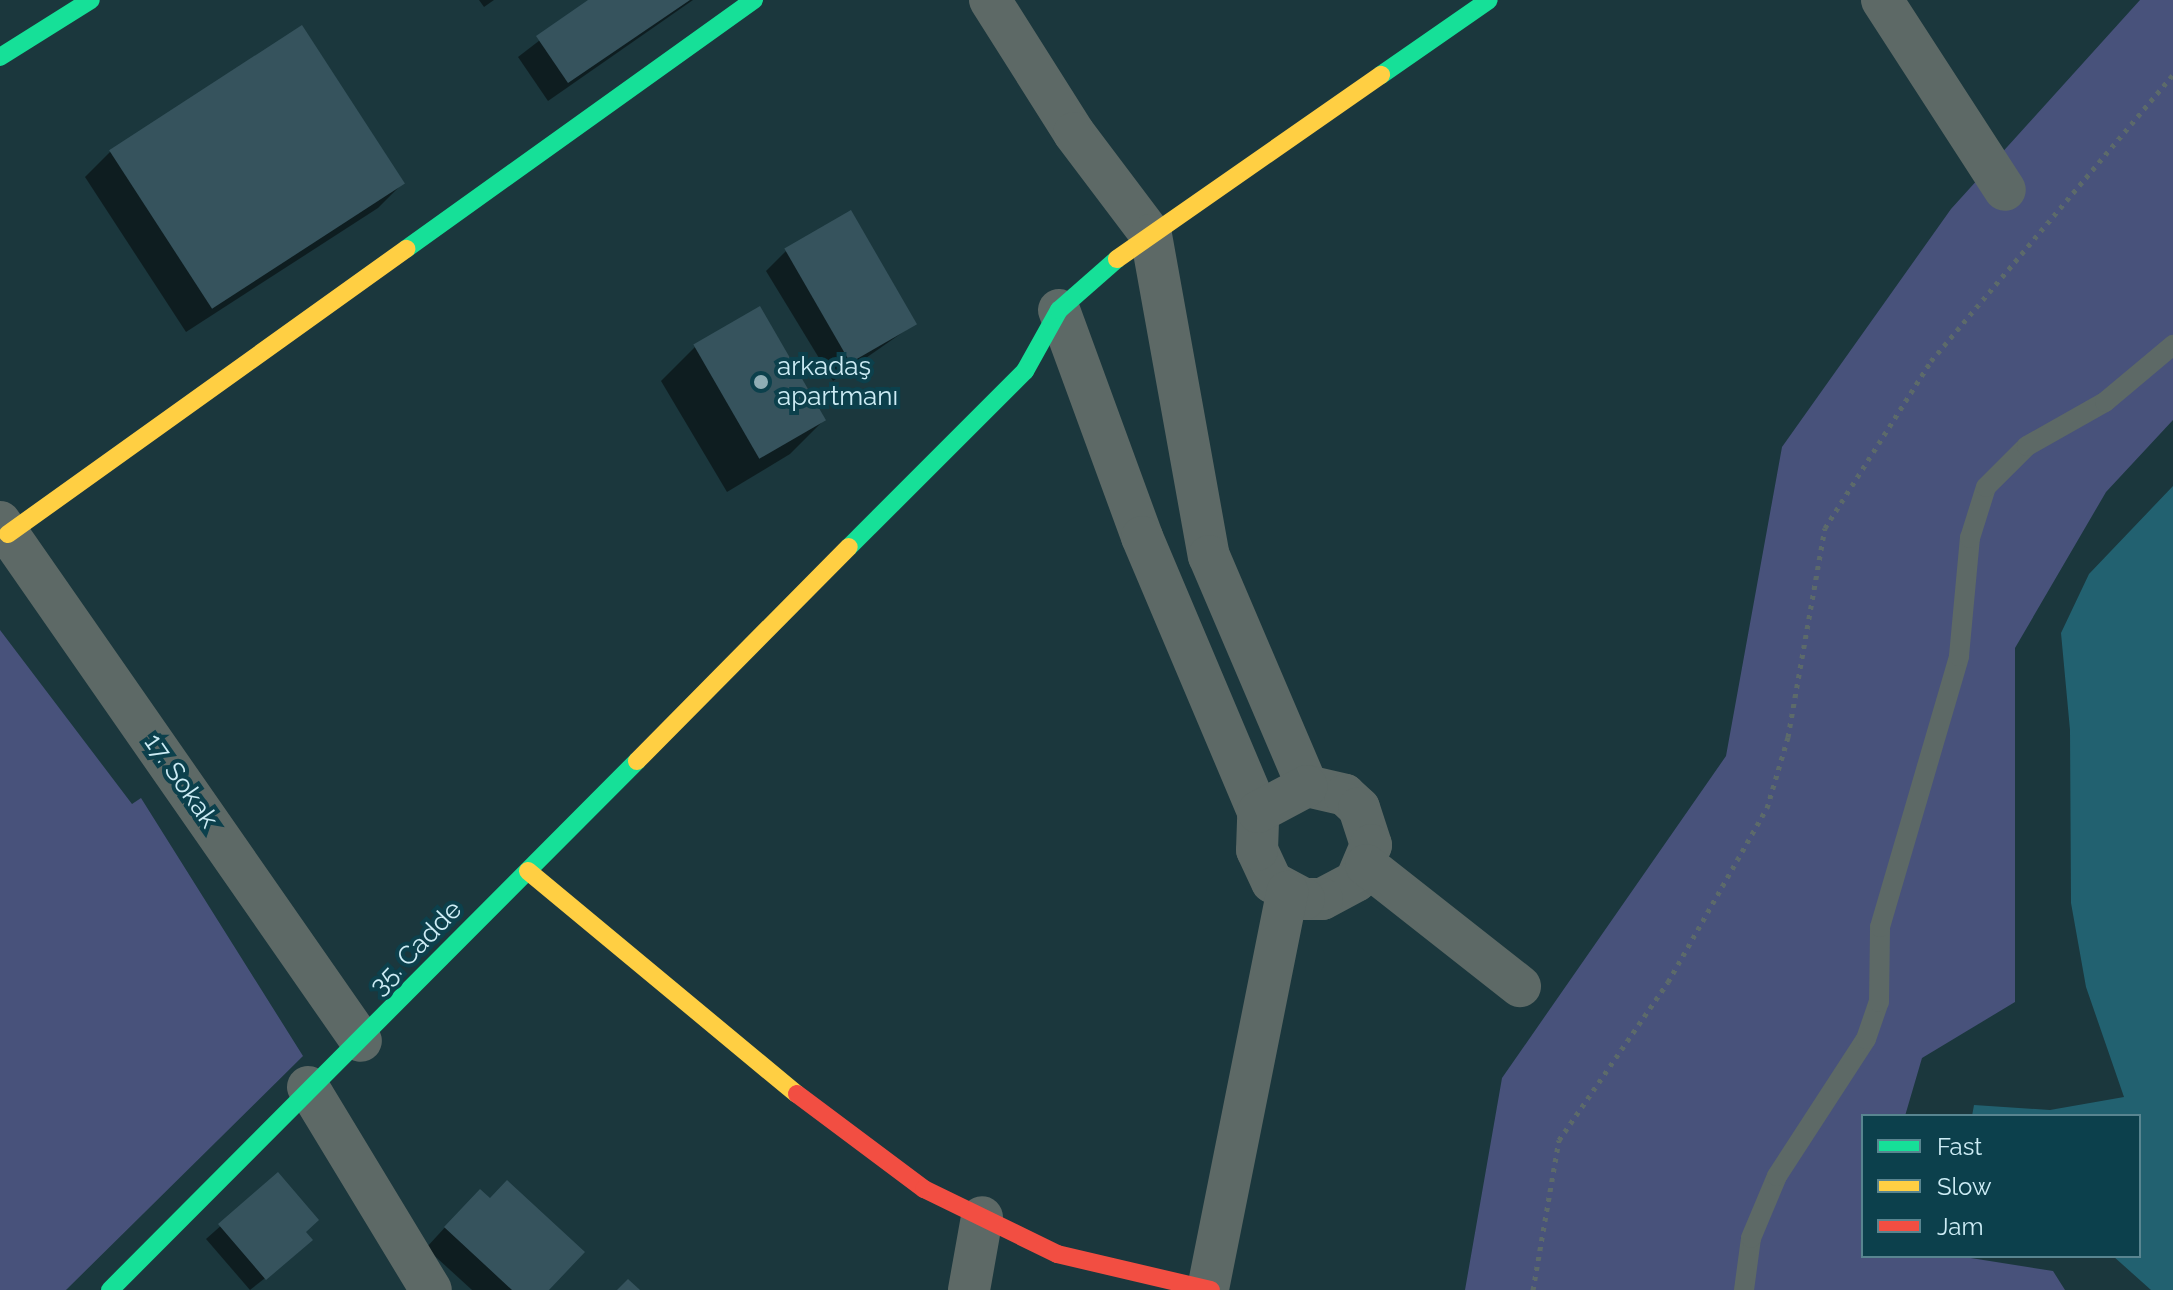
<!DOCTYPE html>
<html>
<head>
<meta charset="utf-8">
<style>
  body { margin:0 }
  #map { position:relative; width:2173px; height:1290px; overflow:hidden; background:#1b373d; font-family:Raleway,sans-serif }
  div>[style] { position:absolute }
  [style*='--x'] { left:calc(var(--x)*1px); top:calc(var(--y)*1px); width:calc(var(--w)*1px); rotate:calc(var(--a)*1deg) }
  .green>* { inset:0; background:#48527b }
  .water>* { inset:0; background:#226170 }
  .shadow>* { inset:0; background:#0007 }
  .building>* { inset:0; background:#36535d; transform-origin:0 0 }
  .path>* { height:5px; margin-top:-2.5px; transform-origin:0; background:repeating-linear-gradient(90deg,#5c6a6a 0 4px,transparent 0 10px) }
  .lane>* { height:20px; margin:-10px; padding:0 10px; transform-origin:10px; border-radius:10px; background:#5d6966 }
  .street>* { height:42px; margin:-21px; padding:0 21px; transform-origin:21px; border-radius:21px; background:#5d6966 }
  .fast>* { height:18px; margin:-9px; padding:0 9px; transform-origin:9px; border-radius:9px; background:#16e098 }
  .slow>* { height:18px; margin:-9px; padding:0 9px; transform-origin:9px; border-radius:9px; background:#ffcf43 }
  .jam>* { height:18px; margin:-9px; padding:0 9px; transform-origin:9px; border-radius:9px; background:#f24e42 }
  .dots>* { width:22px; height:22px; translate:-50% -50%; box-sizing:border-box; border:4px solid #0c404c; border-radius:50% }
  span { translate:-50% -50%; white-space:nowrap; text-align:center; line-height:1.15; -webkit-text-stroke:8px #0c404c; paint-order:stroke }
  .poi-label { font-size:26px; color:#cdecf5 }
  .left { translate:0 -50%; text-align:left }
  .street-label { font-size:26px; color:#cdecf5 }
  .legend { position:absolute; left:1861px; top:1114px; width:280px; height:144px; box-sizing:border-box; background:#0c404c; border:2px solid #598590; margin:0; padding:10px 14px; list-style:none; font-size:24px; color:#cdecf5 }
  .legend li { display:flex; align-items:center; gap:16px; height:40px }
  .legend b { width:40px; border:2px solid #598590 }
</style>
</head>
<body>
<div id="map">
  <div class="green">
    <div style="clip-path:polygon(2140px 0,2173px 0,2173px 420px,2106px 492px,2015px 648px,2015px 1002px,1922px 1058px,1905px 1116px,1863px 1116px,1863px 1256px,1958px 1256px,2053px 1271px,2065px 1290px,1465px 1290px,1502px 1078px,1726px 756px,1782px 447px,1951px 209px)"></div>
    <div style="clip-path:polygon(0 630px,132px 804px,141px 798px,303px 1056px,66px 1290px,0 1290px)"></div>
  </div>
  <div class="water">
    <div style="clip-path:polygon(2173px 486px,2173px 1290px,2151px 1290px,2113px 1256px,2139px 1256px,2139px 1116px,1972px 1116px,1974px 1105px,2050px 1110px,2124px 1097px,2086px 987px,2071px 903px,2070px 730px,2061px 633px,2089px 574px)"></div>
  </div>
  <div class="shadow">
    <div style="clip-path:polygon(479px 0,494px 0,484px 7px)"></div>
    <div style="clip-path:polygon(592px 0,693px 0,548px 101px,518px 57px)"></div>
    <div style="clip-path:polygon(111px 151px,403px 183px,378px 208px,186px 332px,85px 177px)"></div>
    <div style="clip-path:polygon(786px 251px,916px 323px,833px 381px,766px 271px)"></div>
    <div style="clip-path:polygon(695px 347px,825px 419px,790px 454px,727px 492px,661px 381px)"></div>
    <div style="clip-path:polygon(278px 1175px,304px 1232px,297px 1253px,250px 1290px,206px 1239px)"></div>
    <div style="clip-path:polygon(460px 1211px,546px 1290px,472px 1290px,426px 1248px)"></div>
  </div>
  <div class="building">
    <div style="clip-path:polygon(588px 0,690px 0,568px 83px,536px 36px)"></div>
    <div style="left:302px;top:25px;width:189px;height:230px;rotate:57deg"></div>
    <div style="left:851px;top:210px;width:132px;height:77px;rotate:60deg"></div>
    <div style="left:760px;top:306px;width:132px;height:77px;rotate:60deg"></div>
    <div style="clip-path:polygon(278px 1172px,319px 1220px,306px 1232px,313px 1240px,266px 1280px,218px 1224px)"></div>
    <div style="clip-path:polygon(507px 1180px,585px 1252px,549px 1290px,512px 1290px,444px 1227px,480px 1189px,490px 1198px)"></div>
    <div style="clip-path:polygon(628px 1279px,640px 1290px,617px 1290px)"></div>
  </div>
  <div class="path">
    <div style="--x:1533;--y:1290;--w:152;--a:-80.2"></div>
    <div style="--x:1559;--y:1140;--w:192;--a:-55.4"></div>
    <div style="--x:1668;--y:982;--w:200;--a:-60.4"></div>
    <div style="--x:1767;--y:808;--w:74;--a:-73.5"></div>
    <div style="--x:1788;--y:737;--w:212;--a:-80"></div>
    <div style="--x:1825;--y:528;--w:198;--a:-57.6"></div>
    <div style="--x:1931;--y:361;--w:375;--a:-49.8"></div>
  </div>
  <div class="lane">
    <div style="--x:1744;--y:1290;--w:52;--a:-82.3"></div>
    <div style="--x:1751;--y:1238;--w:67;--a:-67.2"></div>
    <div style="--x:1777;--y:1176;--w:163;--a:-57"></div>
    <div style="--x:1866;--y:1039;--w:39;--a:-71"></div>
    <div style="--x:1879;--y:1002;--w:75;--a:-89.2"></div>
    <div style="--x:1880;--y:927;--w:282;--a:-73.7"></div>
    <div style="--x:1959;--y:656;--w:119;--a:-84.7"></div>
    <div style="--x:1970;--y:538;--w:53;--a:-72.6"></div>
    <div style="--x:1986;--y:487;--w:58;--a:-45"></div>
    <div style="--x:2027;--y:446;--w:90;--a:-29.4"></div>
    <div style="--x:2105;--y:402;--w:89;--a:-40"></div>
  </div>
  <div class="street">
    <div style="--x:990;--y:0;--w:157;--a:57.7"></div>
    <div style="--x:1074;--y:133;--w:128;--a:53"></div>
    <div style="--x:1151;--y:235;--w:326;--a:79.8"></div>
    <div style="--x:1209;--y:556;--w:250;--a:66.9"></div>
    <div style="--x:1882;--y:0;--w:226;--a:57.1"></div>
    <div style="--x:1059;--y:310;--w:242;--a:69.9"></div>
    <div style="--x:1142;--y:537;--w:298;--a:67.1"></div>
    <div style="--x:0;--y:522;--w:632;--a:55.18"></div>
    <div style="--x:1307;--y:786;--w:39;--a:13"></div>
    <div style="--x:1345;--y:795;--w:19;--a:43"></div>
    <div style="--x:1359;--y:808;--w:39;--a:72"></div>
    <div style="--x:1371;--y:845;--w:39;--a:113"></div>
    <div style="--x:1356;--y:881;--w:38;--a:152"></div>
    <div style="--x:1322;--y:899;--w:18;--a:180"></div>
    <div style="--x:1304;--y:899;--w:36;--a:-152"></div>
    <div style="--x:1272;--y:882;--w:35;--a:-115"></div>
    <div style="--x:1257;--y:850;--w:38;--a:-88"></div>
    <div style="--x:1258;--y:812;--w:55;--a:-28"></div>
    <div style="--x:1366;--y:865;--w:196;--a:38.2"></div>
    <div style="--x:308;--y:1087;--w:237;--a:58.8"></div>
    <div style="--x:1208;--y:1289;--w:405;--a:-78.7"></div>
    <div style="--x:969;--y:1290;--w:74;--a:-79.9"></div>
  </div>
  <div class="fast">
    <div style="--x:0;--y:57;--w:107;--a:-32.1"></div>
    <div style="--x:1381;--y:75;--w:131;--a:-34.8"></div>
    <div style="--x:406;--y:249;--w:428;--a:-35.6"></div>
    <div style="--x:849;--y:547;--w:249;--a:-45"></div>
    <div style="--x:1025;--y:371;--w:70;--a:-60.9"></div>
    <div style="--x:1059;--y:310;--w:77;--a:-41.3"></div>
    <div style="--x:110;--y:1290;--w:747;--a:-45.11"></div>
  </div>
  <div class="slow">
    <div style="--x:1117;--y:259;--w:322;--a:-34.9"></div>
    <div style="--x:8;--y:534;--w:490;--a:-35.6"></div>
    <div style="--x:637;--y:761;--w:301;--a:-45.3"></div>
    <div style="--x:528;--y:871;--w:349;--a:39.7"></div>
  </div>
  <div class="jam">
    <div style="--x:797;--y:1094;--w:159;--a:36.8"></div>
    <div style="--x:924;--y:1189;--w:148;--a:26"></div>
    <div style="--x:1057;--y:1254;--w:158;--a:13.2"></div>
  </div>
  <div class="dots">
    <div style="left:761px;top:382px;background:#8fadb5"></div>
  </div>
  <div class="poi-label">
    <span class="left" style="left:777px;top:382px">arkadaş<br>apartmanı</span>
  </div>
  <div class="street-label">
    <span style="left:181px;top:781px;rotate:55deg">17. Sokak</span>
    <span style="left:416px;top:948px;rotate:-46deg">35. Cadde</span>
  </div>
  <ul class="legend">
  <li><b style="height:10px;background:#16e098"></b>Fast</li>
  <li><b style="height:10px;background:#ffcf43"></b>Slow</li>
  <li><b style="height:10px;background:#f24e42"></b>Jam</li>
  </ul>
</div>
</body>
</html>
